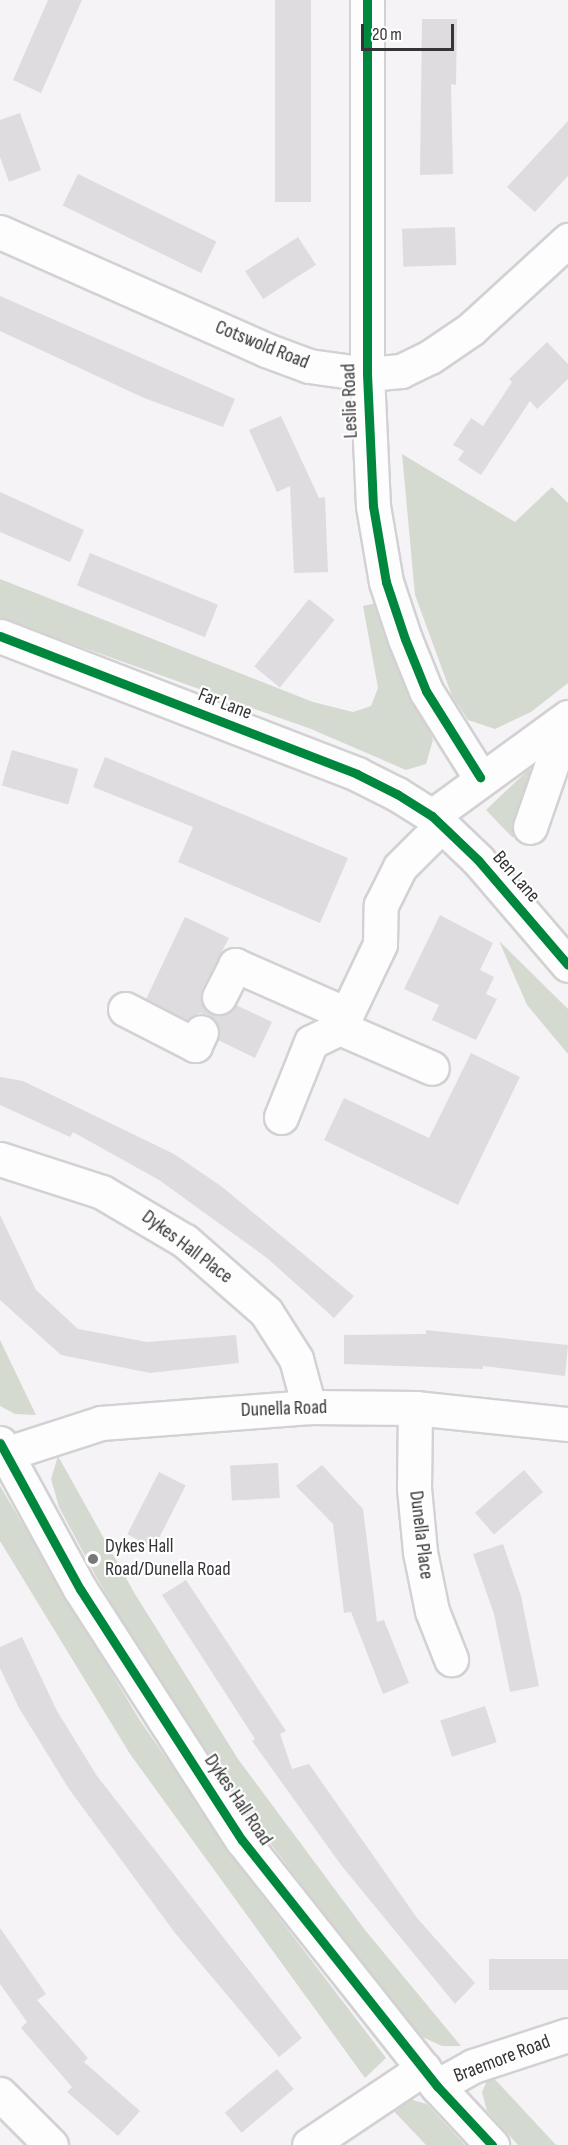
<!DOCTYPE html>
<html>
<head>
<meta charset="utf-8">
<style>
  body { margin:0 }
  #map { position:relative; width:568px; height:2145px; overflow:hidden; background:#f5f3f6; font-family:"Sofia Sans Condensed",sans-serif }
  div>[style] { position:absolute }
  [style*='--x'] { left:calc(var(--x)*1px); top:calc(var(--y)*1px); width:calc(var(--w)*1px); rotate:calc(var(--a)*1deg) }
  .green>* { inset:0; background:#d4dad0 }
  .building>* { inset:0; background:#dedcde; transform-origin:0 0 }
  .roads { filter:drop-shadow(2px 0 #d2d1d3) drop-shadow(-2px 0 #d2d1d3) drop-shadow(0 2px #d2d1d3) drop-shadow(0 -2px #d2d1d3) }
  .minor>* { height:33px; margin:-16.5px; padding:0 16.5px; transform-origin:16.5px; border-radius:16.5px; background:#fefdfe }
  .cycleway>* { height:9px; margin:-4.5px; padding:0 4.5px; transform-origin:4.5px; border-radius:4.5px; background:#00873e }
  .dots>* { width:16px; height:16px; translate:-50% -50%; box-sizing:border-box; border:3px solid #fff; border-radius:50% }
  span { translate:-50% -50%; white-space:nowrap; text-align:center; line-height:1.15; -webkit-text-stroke:4.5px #fff; paint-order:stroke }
  .street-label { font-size:20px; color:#353436 }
  .poi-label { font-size:20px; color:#353436 }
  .left { translate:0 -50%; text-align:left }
  .scale { position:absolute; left:361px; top:24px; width:93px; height:27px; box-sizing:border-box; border:3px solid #353436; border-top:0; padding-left:8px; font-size:18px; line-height:21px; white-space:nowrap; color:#353436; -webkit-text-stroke:4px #fff; paint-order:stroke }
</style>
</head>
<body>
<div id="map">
  <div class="green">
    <div style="clip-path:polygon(402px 454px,515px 522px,552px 487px,568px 503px,568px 683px,531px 712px,495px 729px,468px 720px,452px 696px,415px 595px)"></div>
    <div style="clip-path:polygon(0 579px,313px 702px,353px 712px,371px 706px,378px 688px,363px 606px,381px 602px,433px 740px,426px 764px,406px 770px,311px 729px,0 618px)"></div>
    <div style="clip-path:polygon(529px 769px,534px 778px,513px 838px,486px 810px)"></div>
    <div style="clip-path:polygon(499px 941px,568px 1009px,568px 1054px,527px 1005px)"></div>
    <div style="clip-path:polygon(0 1340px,36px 1415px,15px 1414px,0 1406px)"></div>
    <div style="clip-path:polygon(58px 1456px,135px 1594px,238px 1759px,365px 1930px,461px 2046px,442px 2046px,416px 2034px,251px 1818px,162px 1687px,98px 1580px,59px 1507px,51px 1479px)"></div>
    <div style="clip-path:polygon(0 1486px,139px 1719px,254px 1885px,386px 2058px,365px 2078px,130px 1754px,0 1541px)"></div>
    <div style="clip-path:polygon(490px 2074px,556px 2145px,518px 2145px,487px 2111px,482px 2092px)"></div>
    <div style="clip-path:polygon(409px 2099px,427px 2104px,465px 2145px,426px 2145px,389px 2106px)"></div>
  </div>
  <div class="building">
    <div style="clip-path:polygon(48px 0,82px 0,41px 93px,13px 80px)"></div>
    <div style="left:275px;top:0;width:36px;height:202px"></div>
    <div style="clip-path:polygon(422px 19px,457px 19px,456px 85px,451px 84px,453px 174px,420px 175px)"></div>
    <div style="clip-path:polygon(20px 113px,41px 170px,9px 182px,0 157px,0 120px)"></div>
    <div style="clip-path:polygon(568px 121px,568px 176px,535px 212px,507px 187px)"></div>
    <div style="left:78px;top:174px;width:154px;height:35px;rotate:26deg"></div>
    <div style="left:455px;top:227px;width:38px;height:53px;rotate:88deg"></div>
    <div style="left:298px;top:237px;width:33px;height:63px;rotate:57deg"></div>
    <div style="clip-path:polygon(0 296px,235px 399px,223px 427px,144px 398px,0 331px)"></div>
    <div style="clip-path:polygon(547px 342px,568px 364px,568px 379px,537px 409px,530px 401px,481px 475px,458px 460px,464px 451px,453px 445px,471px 418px,483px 426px,512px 382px,509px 379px)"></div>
    <div style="clip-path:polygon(281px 416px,319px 498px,325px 497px,328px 572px,294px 573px,290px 486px,277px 492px,249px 430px)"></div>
    <div style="clip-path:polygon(0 492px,84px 530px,70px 562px,0 532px)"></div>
    <div style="left:90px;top:553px;width:138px;height:35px;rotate:22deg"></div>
    <div style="left:309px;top:599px;width:33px;height:87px;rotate:39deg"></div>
    <div style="left:12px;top:750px;width:69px;height:37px;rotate:16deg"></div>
    <div style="clip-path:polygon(105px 757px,348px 858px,320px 923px,178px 862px,193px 827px,93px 787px)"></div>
    <div style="clip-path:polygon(440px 915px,493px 943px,480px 970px,494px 977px,486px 994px,497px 999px,476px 1040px,432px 1020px,439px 1005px,404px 989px)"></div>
    <div style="clip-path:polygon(185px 917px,229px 938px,202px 989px,204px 1008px,221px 1016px,236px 1005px,272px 1022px,255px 1058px,218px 1040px,220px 1030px,209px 1015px,199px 1013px,187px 1020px,146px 999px)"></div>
    <div style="clip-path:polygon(471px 1053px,520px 1077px,458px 1205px,324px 1140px,344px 1098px,429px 1138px)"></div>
    <div style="clip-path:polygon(0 1077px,23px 1081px,174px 1154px,221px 1186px,354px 1296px,334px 1318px,267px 1258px,159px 1180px,73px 1132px,70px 1137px,0 1105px)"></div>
    <div style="clip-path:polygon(0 1215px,36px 1290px,78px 1329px,147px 1342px,236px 1335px,239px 1363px,150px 1373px,61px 1355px,0 1300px)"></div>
    <div style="clip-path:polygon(426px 1330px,568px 1345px,565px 1376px,483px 1366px,483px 1369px,344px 1364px,344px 1335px,426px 1334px)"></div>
    <div style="left:278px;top:1463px;width:35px;height:48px;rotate:87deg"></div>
    <div style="clip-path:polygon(322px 1465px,363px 1509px,377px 1622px,384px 1620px,409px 1683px,383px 1694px,351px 1612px,344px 1613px,333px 1524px,296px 1486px)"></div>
    <div style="left:524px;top:1470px;width:29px;height:65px;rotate:49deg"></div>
    <div style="left:159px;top:1472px;width:30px;height:70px;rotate:27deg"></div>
    <div style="clip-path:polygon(503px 1544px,521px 1596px,539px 1686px,510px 1692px,494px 1614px,473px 1554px)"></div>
    <div style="clip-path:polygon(186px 1580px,286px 1731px,280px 1734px,292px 1769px,309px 1764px,417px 1918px,475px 1983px,455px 2004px,341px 1865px,252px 1741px,255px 1739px,162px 1595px)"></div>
    <div style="clip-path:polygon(22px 1637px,57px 1711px,97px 1776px,302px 2038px,279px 2057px,175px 1933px,69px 1789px,19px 1708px,0 1668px,0 1647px)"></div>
    <div style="left:485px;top:1706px;width:38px;height:47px;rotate:72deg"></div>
    <div style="clip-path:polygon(0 1928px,46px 1994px,37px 2000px,88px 2058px,84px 2062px,140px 2111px,118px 2136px,67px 2092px,72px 2087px,21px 2028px,27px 2022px,0 1984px)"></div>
    <div style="left:568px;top:1959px;width:31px;height:79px;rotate:90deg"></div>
    <div style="left:277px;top:2069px;width:26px;height:68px;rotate:50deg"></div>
  </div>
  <div class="roads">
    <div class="minor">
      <div style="--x:367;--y:0;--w:374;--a:90"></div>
      <div style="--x:367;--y:374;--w:132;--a:87.4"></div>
      <div style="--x:373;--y:506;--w:77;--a:80.3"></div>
      <div style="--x:386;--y:582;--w:60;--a:71.6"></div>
      <div style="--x:405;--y:639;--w:56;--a:68"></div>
      <div style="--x:426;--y:691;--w:102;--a:57.9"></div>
      <div style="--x:0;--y:232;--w:291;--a:23.9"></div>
      <div style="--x:266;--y:350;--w:46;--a:20.4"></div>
      <div style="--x:309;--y:366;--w:59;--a:7.9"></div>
      <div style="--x:367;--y:374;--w:34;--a:-5"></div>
      <div style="--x:401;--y:371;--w:32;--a:-26"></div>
      <div style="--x:430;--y:357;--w:50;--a:-34.3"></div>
      <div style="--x:471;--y:329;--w:132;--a:-42.5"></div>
      <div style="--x:0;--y:636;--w:383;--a:21.1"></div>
      <div style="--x:357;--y:774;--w:45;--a:26.6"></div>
      <div style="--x:397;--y:794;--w:41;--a:32.2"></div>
      <div style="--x:432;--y:816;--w:64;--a:43.7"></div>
      <div style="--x:478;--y:860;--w:138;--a:49.4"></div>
      <div style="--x:432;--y:816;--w:168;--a:-36.1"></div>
      <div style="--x:530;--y:827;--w:116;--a:-70.9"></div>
      <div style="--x:219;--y:997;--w:36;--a:-63"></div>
      <div style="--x:235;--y:965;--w:121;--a:23.8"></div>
      <div style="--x:125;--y:1009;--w:79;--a:27.2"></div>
      <div style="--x:195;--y:1045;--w:14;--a:-65"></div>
      <div style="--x:340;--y:1028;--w:100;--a:23.5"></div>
      <div style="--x:281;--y:1117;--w:81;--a:-68.2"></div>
      <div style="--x:311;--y:1042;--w:32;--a:-26"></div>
      <div style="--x:340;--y:1028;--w:93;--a:-64.5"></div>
      <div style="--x:380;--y:944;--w:39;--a:-89"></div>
      <div style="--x:381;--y:905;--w:42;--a:-63.4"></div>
      <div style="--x:400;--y:867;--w:59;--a:-45"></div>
      <div style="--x:0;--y:1159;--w:107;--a:17.9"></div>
      <div style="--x:102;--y:1192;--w:96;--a:30.6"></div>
      <div style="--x:185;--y:1241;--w:108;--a:41.2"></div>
      <div style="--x:266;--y:1312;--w:56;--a:57.4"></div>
      <div style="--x:296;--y:1359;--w:50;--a:74.8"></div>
      <div style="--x:415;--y:1408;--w:80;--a:90.7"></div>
      <div style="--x:414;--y:1488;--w:64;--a:84.6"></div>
      <div style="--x:420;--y:1552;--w:60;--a:78.5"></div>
      <div style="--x:432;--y:1611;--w:52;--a:68.4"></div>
      <div style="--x:0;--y:1443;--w:166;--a:61.3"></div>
      <div style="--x:80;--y:1589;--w:299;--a:57.2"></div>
      <div style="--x:242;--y:1840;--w:314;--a:51.6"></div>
      <div style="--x:437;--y:2086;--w:81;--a:47"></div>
      <div style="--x:5;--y:1454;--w:101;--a:-17.9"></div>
      <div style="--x:101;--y:1423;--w:209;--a:-4.4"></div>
      <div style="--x:309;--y:1407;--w:106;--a:0.5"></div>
      <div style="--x:415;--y:1408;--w:154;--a:6"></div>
      <div style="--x:437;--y:2086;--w:41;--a:-29.1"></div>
      <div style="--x:473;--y:2066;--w:100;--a:-18.1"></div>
      <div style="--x:0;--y:2094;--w:72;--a:45"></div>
      <div style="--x:309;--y:2145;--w:138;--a:-33.8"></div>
    </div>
  </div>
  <div class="cycleway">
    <div style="--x:367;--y:0;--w:374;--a:90"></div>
    <div style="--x:367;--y:374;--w:132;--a:87.4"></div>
    <div style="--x:373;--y:506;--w:77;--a:80.3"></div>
    <div style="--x:386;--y:582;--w:60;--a:71.6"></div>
    <div style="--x:405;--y:639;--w:56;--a:68"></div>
    <div style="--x:426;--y:691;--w:102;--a:57.9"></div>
    <div style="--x:0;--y:636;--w:383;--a:21.1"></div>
    <div style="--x:357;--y:774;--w:45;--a:26.6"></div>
    <div style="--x:397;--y:794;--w:41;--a:32.2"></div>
    <div style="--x:432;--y:816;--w:64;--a:43.7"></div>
    <div style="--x:478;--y:860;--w:138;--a:49.4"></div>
    <div style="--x:0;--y:1443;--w:166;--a:61.3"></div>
    <div style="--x:80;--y:1589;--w:299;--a:57.2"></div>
    <div style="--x:242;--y:1840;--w:314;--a:51.6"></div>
    <div style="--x:437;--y:2086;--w:81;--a:47"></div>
  </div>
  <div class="dots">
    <div style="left:93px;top:1559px;background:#787779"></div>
  </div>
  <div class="street-label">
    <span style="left:262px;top:345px;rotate:22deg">Cotswold Road</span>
    <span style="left:350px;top:401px;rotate:-92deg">Leslie Road</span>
    <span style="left:225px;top:704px;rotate:21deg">Far Lane</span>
    <span style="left:516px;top:877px;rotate:49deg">Ben Lane</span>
    <span style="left:187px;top:1247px;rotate:37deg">Dykes Hall Place</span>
    <span style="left:284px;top:1409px;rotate:-2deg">Dunella Road</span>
    <span style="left:421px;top:1535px;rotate:83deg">Dunella Place</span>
    <span style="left:238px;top:1800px;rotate:56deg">Dykes Hall Road</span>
    <span style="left:502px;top:2059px;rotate:-21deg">Braemore Road</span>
  </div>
  <div class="poi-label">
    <span class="left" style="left:105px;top:1558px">Dykes Hall<br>Road/Dunella Road</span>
  </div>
  <div class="scale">20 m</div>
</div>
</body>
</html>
